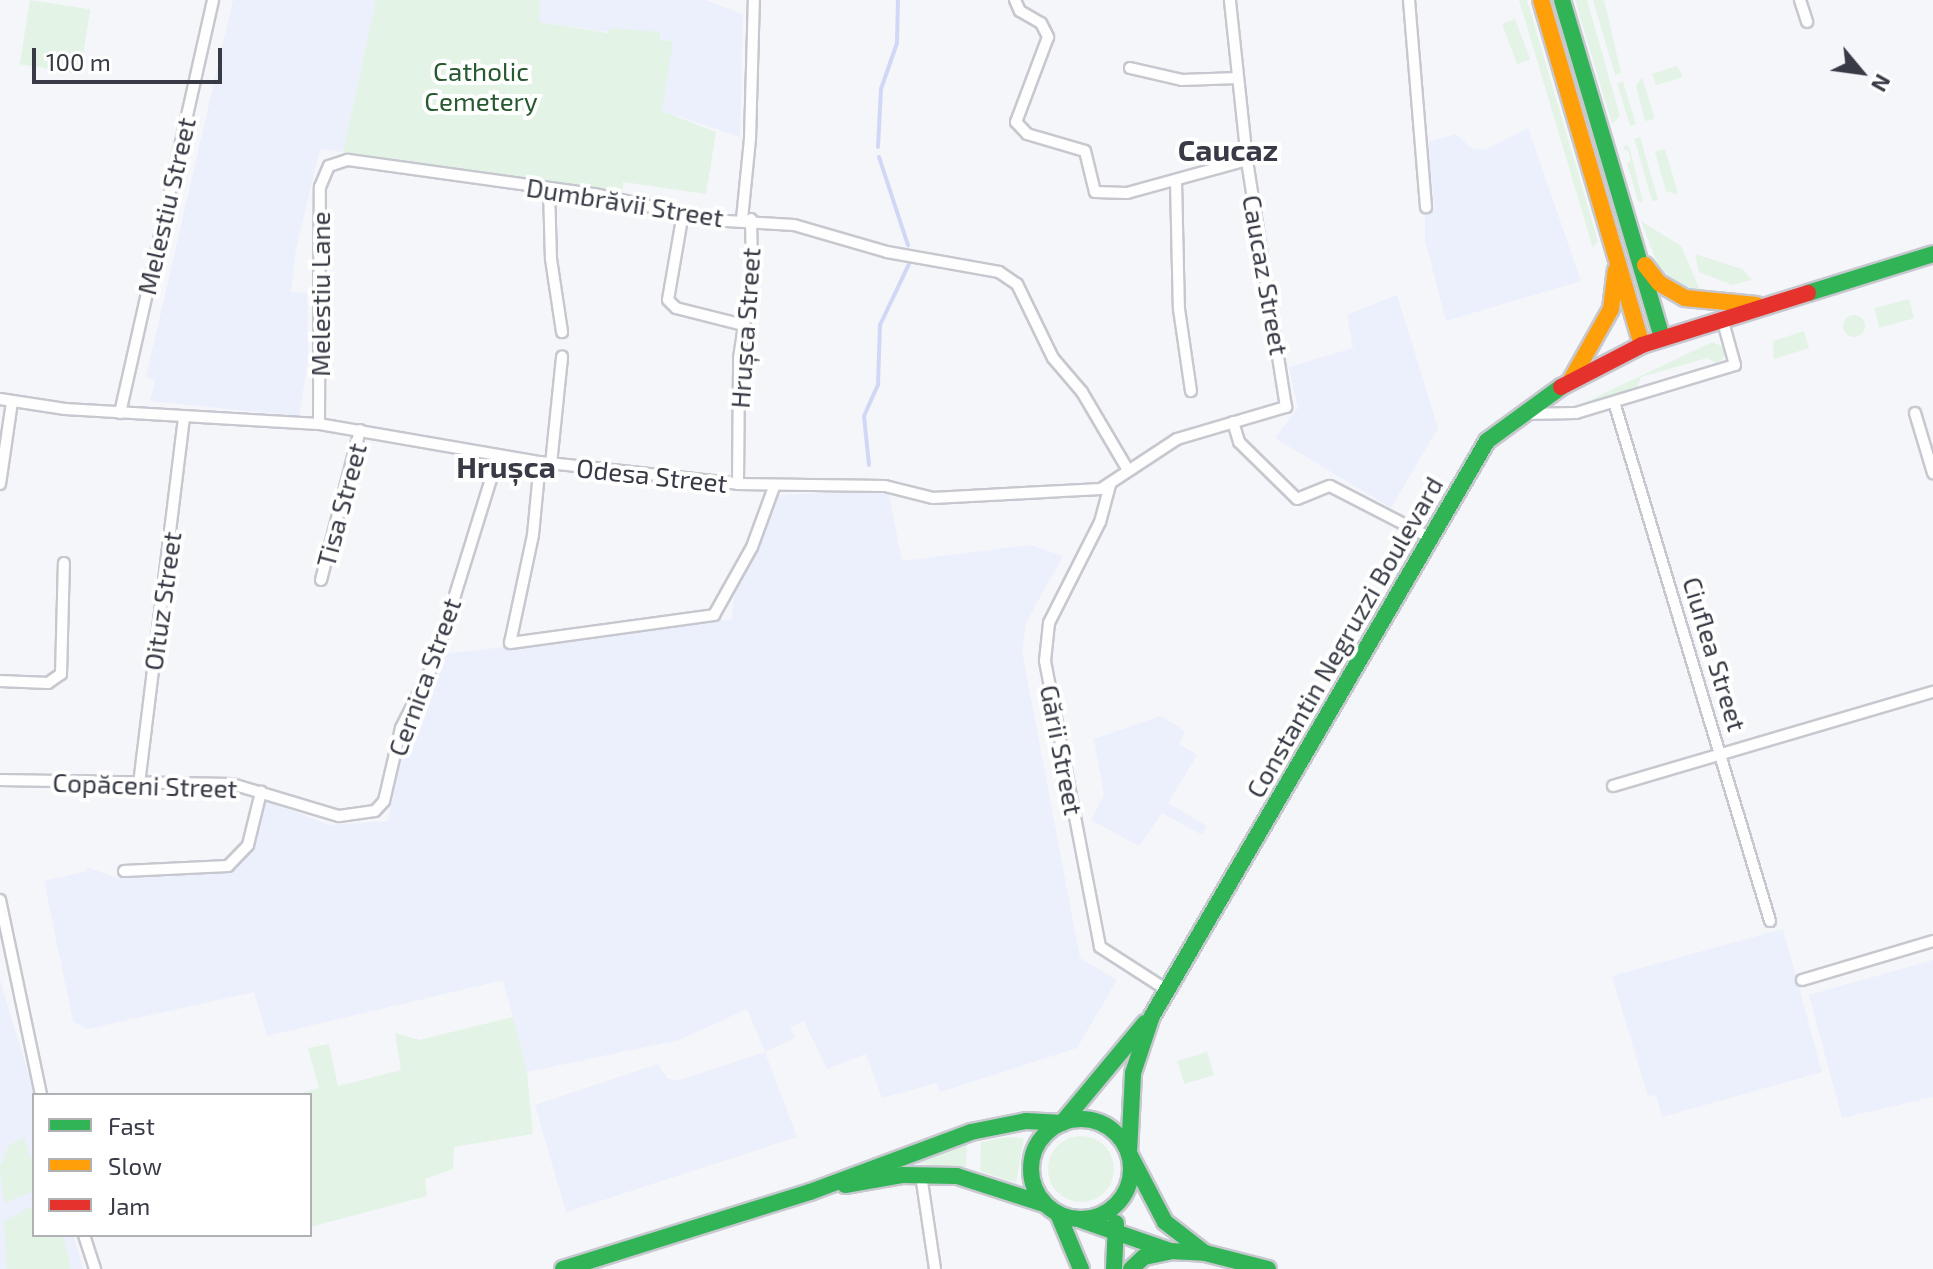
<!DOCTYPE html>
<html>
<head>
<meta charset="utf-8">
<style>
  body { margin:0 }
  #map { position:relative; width:1933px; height:1269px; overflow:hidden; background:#f5f6f9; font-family:"Exo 2",sans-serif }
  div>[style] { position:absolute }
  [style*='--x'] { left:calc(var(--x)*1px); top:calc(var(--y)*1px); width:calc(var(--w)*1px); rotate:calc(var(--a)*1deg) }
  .built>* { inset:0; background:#eceffc }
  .green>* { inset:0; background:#e3f3e6; transform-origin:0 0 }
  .round { border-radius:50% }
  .stream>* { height:4px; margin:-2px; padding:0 2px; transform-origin:2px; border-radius:2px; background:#d1d8f5 }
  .roads { filter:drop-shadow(2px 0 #c7c8cf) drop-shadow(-2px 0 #c7c8cf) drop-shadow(0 2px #c7c8cf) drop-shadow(0 -2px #c7c8cf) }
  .street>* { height:10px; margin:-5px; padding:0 5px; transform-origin:5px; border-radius:5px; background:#fefefe }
  .fast>* { height:16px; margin:-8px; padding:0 8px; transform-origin:8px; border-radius:8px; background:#30b455 }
  .fast>.ring { margin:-8px; padding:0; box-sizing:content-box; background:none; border:16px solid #30b455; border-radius:50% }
  .slow>* { height:16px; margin:-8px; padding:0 8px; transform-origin:8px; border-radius:8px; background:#ff9f0a }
  .jam>* { height:16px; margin:-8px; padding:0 8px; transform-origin:8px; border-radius:8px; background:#e5322d }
  span { translate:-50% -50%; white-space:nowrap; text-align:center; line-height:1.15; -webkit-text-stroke:8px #fff; paint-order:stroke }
  .park-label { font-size:26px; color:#275a31 }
  .street-label { font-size:26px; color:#383b46 }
  .quarter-label { font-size:30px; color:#383b46; font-weight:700 }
  .legend { position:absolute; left:32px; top:1093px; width:280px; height:144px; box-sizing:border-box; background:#fff; border:2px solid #afb1b5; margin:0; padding:10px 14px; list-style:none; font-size:24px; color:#383b46 }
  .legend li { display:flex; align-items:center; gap:16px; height:40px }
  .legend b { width:40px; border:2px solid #afb1b5 }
  .north { position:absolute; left:1821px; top:32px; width:80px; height:80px; -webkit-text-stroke:6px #fff; paint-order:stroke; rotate:119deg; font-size:22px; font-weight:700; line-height:32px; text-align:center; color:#383b46 }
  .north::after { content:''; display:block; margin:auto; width:28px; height:36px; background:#383b46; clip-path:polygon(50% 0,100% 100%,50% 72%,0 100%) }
  .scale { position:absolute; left:32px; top:48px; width:190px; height:36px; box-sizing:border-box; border:4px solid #383b46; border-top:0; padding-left:10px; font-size:24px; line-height:28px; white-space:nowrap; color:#383b46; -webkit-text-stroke:6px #fff; paint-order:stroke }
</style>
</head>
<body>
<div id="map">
  <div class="built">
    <div style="clip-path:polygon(233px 0,376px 0,343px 152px,320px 149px,296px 249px,291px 292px,307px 293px,308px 360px,299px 416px,150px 401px,155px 380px,146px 377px)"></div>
    <div style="clip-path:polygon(540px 0,705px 0,743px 14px,740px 137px,662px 111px,672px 41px,538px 22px)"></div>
    <div style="clip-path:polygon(1528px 128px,1581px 281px,1446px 321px,1425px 240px,1425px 214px,1435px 210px,1427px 142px,1456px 134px,1471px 148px,1484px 150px)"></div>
    <div style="clip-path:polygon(1397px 295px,1438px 428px,1391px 508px,1275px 438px,1298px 408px,1289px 367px,1353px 348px,1347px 315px)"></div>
    <div style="clip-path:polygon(888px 490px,902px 561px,1030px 545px,1063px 556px,1026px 623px,1022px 651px,1080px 958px,1117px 980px,1077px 1048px,940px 1092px,937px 1083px,882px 1098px,866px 1054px,827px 1069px,804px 1021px,790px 1028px,795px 1038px,765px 1052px,797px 1137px,566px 1212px,535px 1105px,658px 1064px,667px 1078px,677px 1081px,765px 1052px,747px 1009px,679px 1040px,527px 1072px,503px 980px,267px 1036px,254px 992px,87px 1029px,73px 1021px,44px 881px,87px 871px,86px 867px,118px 878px,235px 870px,252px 848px,263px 800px,330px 825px,388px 821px,405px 737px,446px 654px,732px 619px,734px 596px,779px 495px)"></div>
    <div style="clip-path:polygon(1161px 716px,1185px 731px,1179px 744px,1197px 755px,1168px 803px,1207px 826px,1202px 835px,1162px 813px,1139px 846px,1091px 820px,1104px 795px,1094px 739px)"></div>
    <div style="clip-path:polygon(1783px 929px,1822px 1072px,1662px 1117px,1656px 1095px,1648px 1096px,1612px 976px)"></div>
    <div style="clip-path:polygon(1933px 960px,1933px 1097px,1842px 1118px,1809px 995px)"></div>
    <div style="clip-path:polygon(0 980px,35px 1095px,34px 1235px,73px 1235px,83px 1269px,0 1269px)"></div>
  </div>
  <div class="green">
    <div style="left:30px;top:0;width:61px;height:65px;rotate:9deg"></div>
    <div style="clip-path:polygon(376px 0,540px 0,539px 22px,608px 33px,611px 28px,660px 32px,660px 40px,673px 41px,662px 111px,716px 132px,706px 194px,623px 182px,623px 192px,343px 152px)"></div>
    <div style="clip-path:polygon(1519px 0,1527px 0,1598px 241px,1593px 248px)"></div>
    <div style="clip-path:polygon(1575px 0,1587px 0,1593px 21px,1620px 116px,1612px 124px)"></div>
    <div style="clip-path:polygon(1593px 0,1604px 0,1621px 73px,1615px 75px)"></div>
    <div style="left:1515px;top:19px;width:43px;height:14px;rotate:69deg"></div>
    <div style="clip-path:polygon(1677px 66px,1683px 77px,1656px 85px,1652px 74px)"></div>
    <div style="clip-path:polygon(1642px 77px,1655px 119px,1645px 121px,1636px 86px)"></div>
    <div style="left:1623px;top:82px;width:44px;height:6px;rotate:73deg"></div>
    <div style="left:1640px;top:137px;width:65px;height:6px;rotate:74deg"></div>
    <div style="clip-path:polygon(1626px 144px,1630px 149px,1643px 203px,1638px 201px,1627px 163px,1631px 161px,1628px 150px,1623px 150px)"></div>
    <div style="clip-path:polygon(1665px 149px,1678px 193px,1675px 194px,1666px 191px,1655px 152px)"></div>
    <div style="clip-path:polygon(1641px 221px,1681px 246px,1701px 292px,1674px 281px,1657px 263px)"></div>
    <div style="clip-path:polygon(1695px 254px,1742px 269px,1752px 280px,1732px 285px,1699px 272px)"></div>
    <div style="left:1909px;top:299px;width:20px;height:36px;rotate:75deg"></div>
    <div class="round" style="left:1843px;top:315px;width:22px;height:22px"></div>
    <div style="clip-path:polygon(1804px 331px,1809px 348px,1774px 359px,1773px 341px)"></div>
    <div style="clip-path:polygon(1712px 342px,1724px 347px,1725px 356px,1718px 364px,1707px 358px,1641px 377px,1636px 390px,1584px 403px)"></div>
    <div style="clip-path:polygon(513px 1017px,527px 1072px,533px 1134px,454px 1147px,453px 1169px,425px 1179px,427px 1196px,310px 1227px,310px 1095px,294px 1095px,319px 1088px,308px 1048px,329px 1044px,338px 1086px,401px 1070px,395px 1033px,419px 1040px)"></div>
    <div style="left:1207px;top:1052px;width:24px;height:31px;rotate:73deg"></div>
    <div class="round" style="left:1048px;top:1136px;width:66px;height:66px"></div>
    <div style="clip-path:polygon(1008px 1137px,1024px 1138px,1016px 1183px,980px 1171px,981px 1142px)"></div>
    <div style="clip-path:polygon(24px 1138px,34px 1167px,34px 1191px,4px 1203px,0 1167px,9px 1145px)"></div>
    <div style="clip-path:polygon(967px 1144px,966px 1167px,908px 1163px,914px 1159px)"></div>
    <div style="clip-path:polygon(34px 1205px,34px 1235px,63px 1235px,71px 1269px,7px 1269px,4px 1221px)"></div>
  </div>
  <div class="stream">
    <div style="--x:878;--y:147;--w:58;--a:-87"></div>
    <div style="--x:881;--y:89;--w:49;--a:-70.8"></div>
    <div style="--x:897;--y:43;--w:43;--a:-88.7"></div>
    <div style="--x:879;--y:157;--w:93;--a:71.8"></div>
    <div style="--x:869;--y:465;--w:49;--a:-95.8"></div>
    <div style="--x:864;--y:416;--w:34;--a:-66"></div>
    <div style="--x:878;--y:385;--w:60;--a:-88.1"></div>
    <div style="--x:880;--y:325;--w:68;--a:-64.6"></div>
  </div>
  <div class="roads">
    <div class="street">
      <div style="--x:1015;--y:0;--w:12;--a:66"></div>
      <div style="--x:1020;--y:11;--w:24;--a:30"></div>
      <div style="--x:1041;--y:23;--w:16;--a:63"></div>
      <div style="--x:1048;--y:37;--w:91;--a:110.6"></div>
      <div style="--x:1016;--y:122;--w:16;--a:47"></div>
      <div style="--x:1027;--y:134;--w:60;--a:16.3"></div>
      <div style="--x:1085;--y:151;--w:42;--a:76.3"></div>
      <div style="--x:1095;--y:192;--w:32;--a:2"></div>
      <div style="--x:1127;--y:193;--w:124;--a:-15.4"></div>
      <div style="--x:1409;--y:0;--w:208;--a:85.3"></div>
      <div style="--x:1800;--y:0;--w:23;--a:72"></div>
      <div style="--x:1130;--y:68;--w:53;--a:13"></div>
      <div style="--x:1182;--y:80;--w:56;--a:-2"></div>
      <div style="--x:1176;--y:181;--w:128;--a:88.7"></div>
      <div style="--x:1179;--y:309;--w:83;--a:81.7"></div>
      <div style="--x:549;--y:189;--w:70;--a:88.4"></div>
      <div style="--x:551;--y:259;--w:74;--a:81.4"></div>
      <div style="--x:683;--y:213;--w:88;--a:99.8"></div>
      <div style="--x:668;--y:300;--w:11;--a:45"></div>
      <div style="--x:676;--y:308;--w:69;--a:14.2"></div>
      <div style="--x:742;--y:219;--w:80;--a:-84.3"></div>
      <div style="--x:750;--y:139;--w:139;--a:-88.4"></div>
      <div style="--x:0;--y:399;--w:66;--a:8.7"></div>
      <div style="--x:65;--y:409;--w:254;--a:3.4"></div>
      <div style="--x:319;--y:424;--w:224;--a:9.8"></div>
      <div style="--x:540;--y:462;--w:199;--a:6.3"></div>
      <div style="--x:738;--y:484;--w:147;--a:0.8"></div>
      <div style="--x:885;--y:486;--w:49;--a:14"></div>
      <div style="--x:933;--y:498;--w:168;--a:-3.1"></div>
      <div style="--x:1101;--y:489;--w:91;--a:-33.3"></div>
      <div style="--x:1177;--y:439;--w:114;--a:-16.4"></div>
      <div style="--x:1286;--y:407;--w:250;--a:-99"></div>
      <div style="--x:1247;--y:160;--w:161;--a:-96.1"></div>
      <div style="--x:1614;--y:402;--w:542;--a:73.27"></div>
      <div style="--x:120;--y:413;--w:423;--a:-77.3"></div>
      <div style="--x:1915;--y:413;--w:63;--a:73.3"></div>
      <div style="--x:1524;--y:414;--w:52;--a:-1.1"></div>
      <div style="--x:1576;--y:413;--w:166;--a:-16.8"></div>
      <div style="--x:1735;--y:365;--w:49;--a:-105.5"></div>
      <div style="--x:1233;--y:422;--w:21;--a:73"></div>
      <div style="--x:1239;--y:442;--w:81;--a:44.5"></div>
      <div style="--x:1297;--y:499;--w:35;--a:-22"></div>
      <div style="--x:1330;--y:486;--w:111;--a:27.3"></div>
      <div style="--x:319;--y:424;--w:237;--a:-89.8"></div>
      <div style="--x:320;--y:187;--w:23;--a:-67"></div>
      <div style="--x:329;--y:166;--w:20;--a:-18"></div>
      <div style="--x:348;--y:160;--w:248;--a:7.9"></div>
      <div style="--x:594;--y:194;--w:119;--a:12.6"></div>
      <div style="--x:710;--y:220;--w:84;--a:3.4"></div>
      <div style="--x:794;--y:225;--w:97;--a:16.2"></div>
      <div style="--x:887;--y:252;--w:114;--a:10.1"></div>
      <div style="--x:999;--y:272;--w:22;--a:34"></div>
      <div style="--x:1017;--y:284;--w:82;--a:64.1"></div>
      <div style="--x:1053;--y:358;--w:45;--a:49.5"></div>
      <div style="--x:1082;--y:392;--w:91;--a:59.5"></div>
      <div style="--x:540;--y:462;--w:73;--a:95.5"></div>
      <div style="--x:533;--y:535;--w:110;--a:102"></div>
      <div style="--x:510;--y:643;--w:206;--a:-7.8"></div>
      <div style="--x:714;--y:615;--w:78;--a:-60.8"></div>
      <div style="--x:752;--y:547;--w:64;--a:-69.9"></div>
      <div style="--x:551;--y:464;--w:108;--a:-84.1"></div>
      <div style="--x:0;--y:484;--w:83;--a:-81.7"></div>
      <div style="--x:738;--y:484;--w:126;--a:-89.5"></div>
      <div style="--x:739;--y:358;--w:85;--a:-81.2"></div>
      <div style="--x:752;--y:274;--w:55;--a:-91"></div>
      <div style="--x:1110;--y:485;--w:38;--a:105"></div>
      <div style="--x:1100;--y:522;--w:113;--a:116.8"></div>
      <div style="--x:1049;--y:623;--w:38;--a:96"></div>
      <div style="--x:1045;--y:661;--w:291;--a:79.1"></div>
      <div style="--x:1100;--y:947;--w:80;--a:32.7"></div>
      <div style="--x:321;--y:580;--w:155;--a:-75.4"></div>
      <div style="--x:0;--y:681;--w:48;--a:2.4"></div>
      <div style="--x:48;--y:683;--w:16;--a:-35"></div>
      <div style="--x:61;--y:674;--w:111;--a:-88.5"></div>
      <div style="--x:0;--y:780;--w:232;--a:1"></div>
      <div style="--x:232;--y:784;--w:112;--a:16.7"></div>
      <div style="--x:339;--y:816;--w:36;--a:-8"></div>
      <div style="--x:375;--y:811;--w:13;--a:-48"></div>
      <div style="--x:384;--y:801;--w:75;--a:-76.9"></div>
      <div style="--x:401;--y:728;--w:73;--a:-63.1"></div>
      <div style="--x:434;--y:663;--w:217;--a:-72.8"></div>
      <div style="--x:139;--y:784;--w:370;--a:-83"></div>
      <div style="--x:1613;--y:786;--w:334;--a:-16.4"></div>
      <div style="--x:124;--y:871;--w:104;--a:-2.8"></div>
      <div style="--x:228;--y:866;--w:29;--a:-46"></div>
      <div style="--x:248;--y:845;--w:55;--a:-76.2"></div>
      <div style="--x:0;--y:900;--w:199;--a:78.1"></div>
      <div style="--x:1802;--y:980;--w:137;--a:-16.6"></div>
      <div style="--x:921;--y:1175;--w:95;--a:81.5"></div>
      <div style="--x:84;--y:1235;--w:36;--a:72"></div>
    </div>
    <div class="fast">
      <div style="--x:1562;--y:0;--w:352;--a:73.5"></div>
      <div style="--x:1808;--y:293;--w:131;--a:-17.3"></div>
      <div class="ring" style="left:1031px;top:1119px;width:84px;height:84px"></div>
      <div style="--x:845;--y:1185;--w:59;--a:-9.8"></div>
      <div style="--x:903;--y:1175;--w:54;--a:1.1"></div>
      <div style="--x:957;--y:1176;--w:91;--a:17.8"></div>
      <div style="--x:1058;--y:1214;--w:60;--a:67.3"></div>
      <div style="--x:1081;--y:1220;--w:94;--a:19.2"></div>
      <div style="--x:1170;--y:1251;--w:35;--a:3"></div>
      <div style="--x:1205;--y:1253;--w:65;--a:14.3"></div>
      <div style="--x:1205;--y:1253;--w:51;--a:-142.2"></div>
      <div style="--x:1165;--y:1222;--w:78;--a:-117.6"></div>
      <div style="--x:1129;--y:1153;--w:80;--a:-87.1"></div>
      <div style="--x:1133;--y:1073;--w:60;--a:-71.6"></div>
      <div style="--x:1152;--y:1016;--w:665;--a:-59.77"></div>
      <div style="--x:1487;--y:441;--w:92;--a:-36.1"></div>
      <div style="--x:563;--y:1269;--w:259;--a:-17.3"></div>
      <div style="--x:810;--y:1192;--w:172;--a:-20.4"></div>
      <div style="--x:971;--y:1132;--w:56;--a:-11.3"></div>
      <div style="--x:1026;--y:1121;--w:36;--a:3"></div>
      <div style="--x:1062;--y:1123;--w:130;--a:-50.3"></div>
      <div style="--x:1114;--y:1269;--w:46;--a:-87.5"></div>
      <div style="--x:1131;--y:1269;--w:18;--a:-43"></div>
      <div style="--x:1144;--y:1257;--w:25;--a:-12"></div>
    </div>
    <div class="slow">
      <div style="--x:1541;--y:0;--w:359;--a:73.7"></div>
      <div style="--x:1645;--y:265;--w:23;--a:52"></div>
      <div style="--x:1659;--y:283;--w:30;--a:30"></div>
      <div style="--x:1685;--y:298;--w:72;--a:5.6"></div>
      <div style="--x:1571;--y:380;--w:81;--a:-60.6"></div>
      <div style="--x:1611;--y:309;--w:39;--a:-83"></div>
    </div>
    <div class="jam">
      <div style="--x:1561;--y:387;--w:91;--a:-27.4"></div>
      <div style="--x:1642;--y:345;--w:174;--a:-17.4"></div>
    </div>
  </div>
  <div class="park-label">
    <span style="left:481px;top:86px">Catholic<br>Cemetery</span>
  </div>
  <div class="street-label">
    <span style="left:625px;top:202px;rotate:9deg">Dumbrăvii Street</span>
    <span style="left:166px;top:206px;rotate:-77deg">Melestiu Street</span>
    <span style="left:1266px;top:275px;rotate:80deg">Caucaz Street</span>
    <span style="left:320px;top:294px;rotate:-90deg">Melestiu Lane</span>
    <span style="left:745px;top:328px;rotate:-86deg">Hrușca Street</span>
    <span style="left:652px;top:475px;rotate:6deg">Odesa Street</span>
    <span style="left:341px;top:505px;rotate:-75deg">Tisa Street</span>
    <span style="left:162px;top:601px;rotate:-82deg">Oituz Street</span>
    <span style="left:1344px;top:637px;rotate:-60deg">Constantin Negruzzi Boulevard</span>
    <span style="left:1715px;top:654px;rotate:73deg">Ciuflea Street</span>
    <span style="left:424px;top:677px;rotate:-70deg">Cernica Street</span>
    <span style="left:1062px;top:750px;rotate:79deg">Gării Street</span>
    <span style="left:145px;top:785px;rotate:2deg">Copăceni Street</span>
  </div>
  <div class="quarter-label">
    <span style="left:1228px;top:149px">Caucaz</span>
    <span style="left:506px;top:466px">Hrușca</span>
  </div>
  <ul class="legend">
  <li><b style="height:10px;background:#30b455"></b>Fast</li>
  <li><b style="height:10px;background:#ff9f0a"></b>Slow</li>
  <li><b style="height:10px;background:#e5322d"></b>Jam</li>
  </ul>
  <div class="north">N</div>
  <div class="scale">100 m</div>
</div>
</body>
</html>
